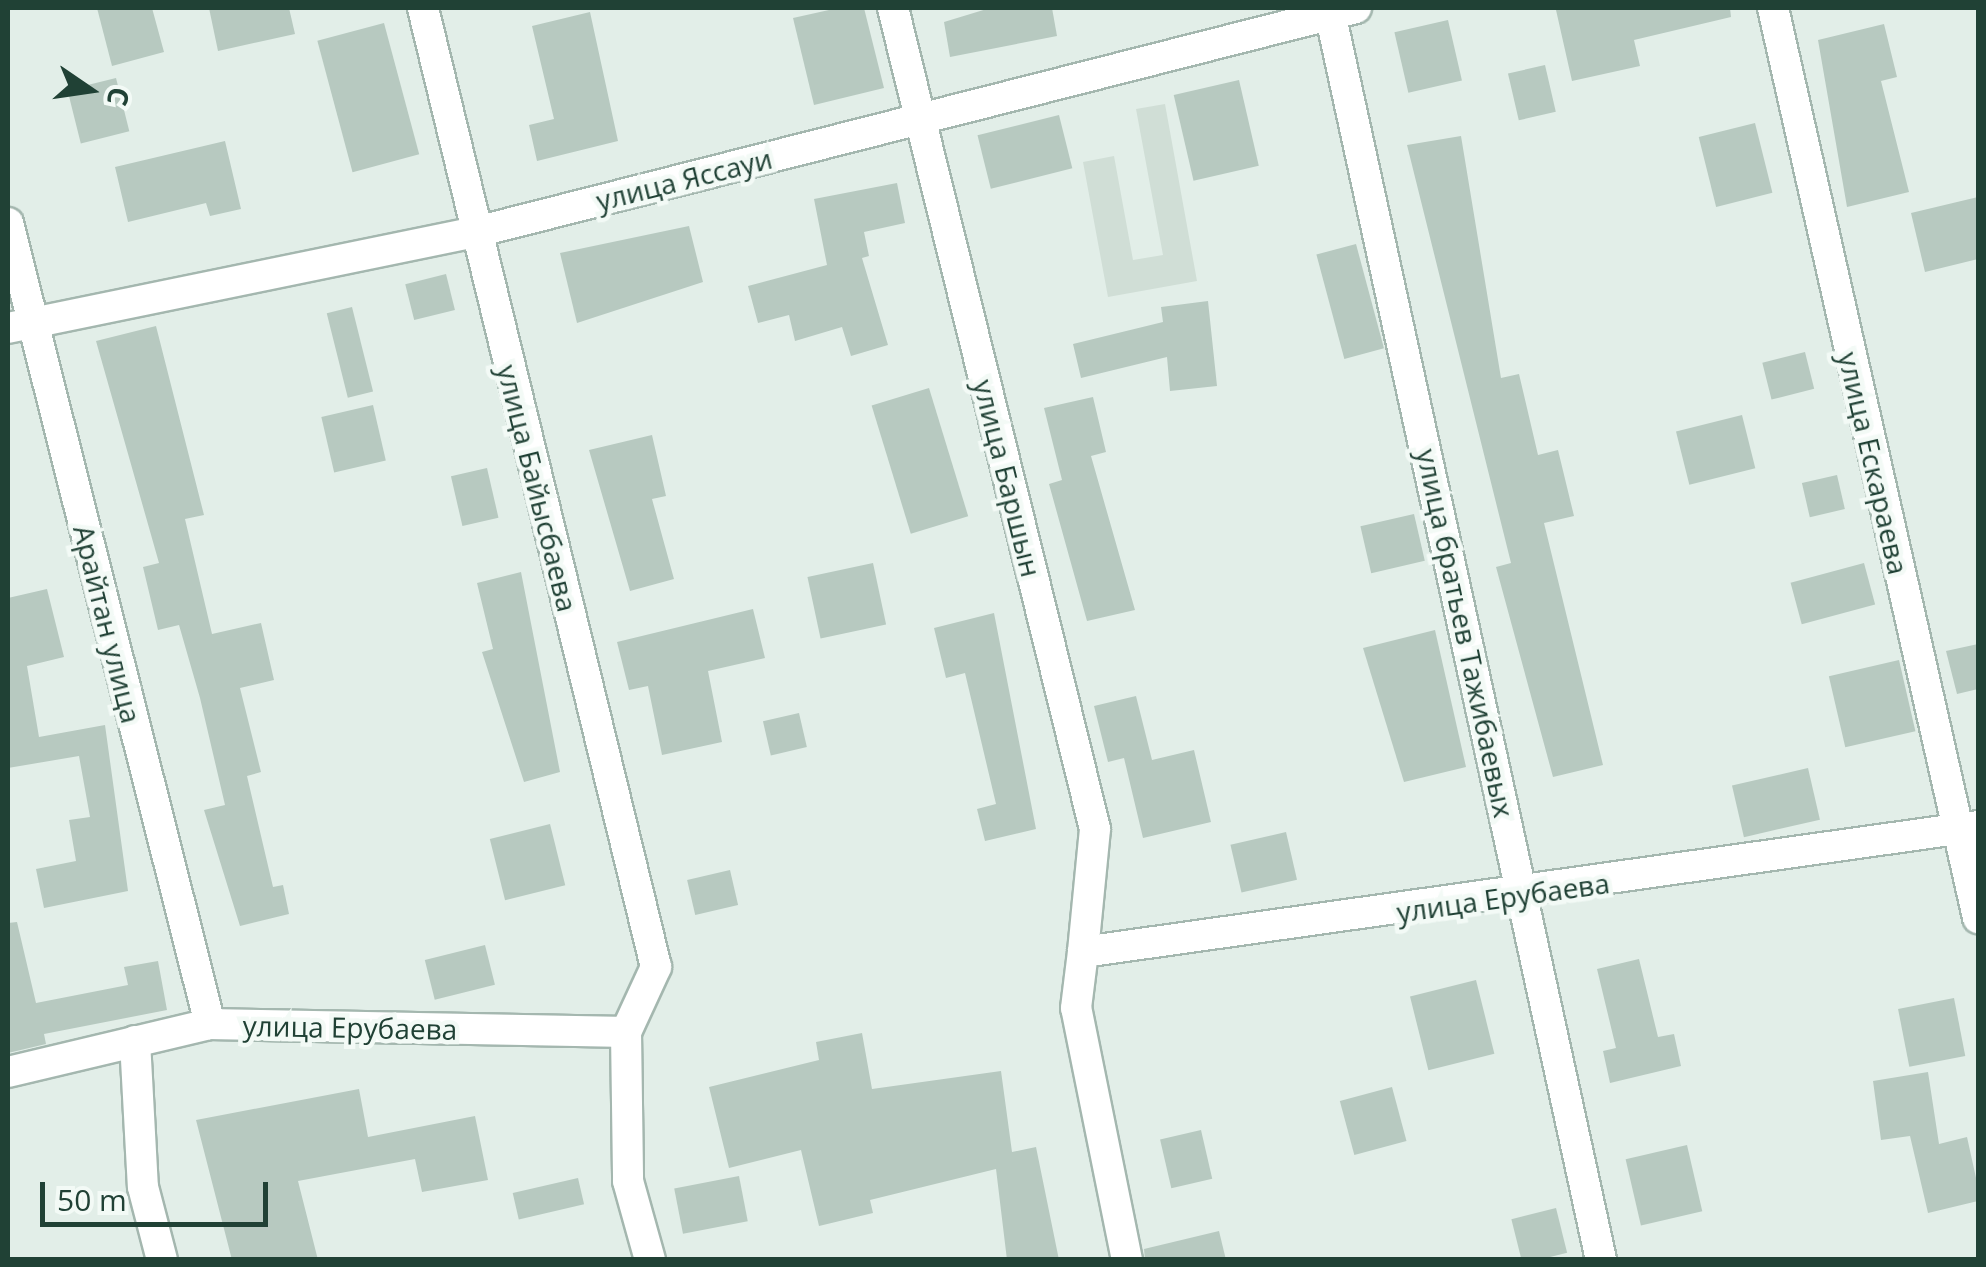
<!DOCTYPE html>
<html>
<head>
<meta charset="utf-8">
<style>
  body { margin:0 }
  #map { position:relative; width:1986px; height:1267px; overflow:hidden; background:#e2eee8; font-family:"Open Sans",sans-serif }
  div>[style] { position:absolute }
  [style*='--x'] { left:calc(var(--x)*1px); top:calc(var(--y)*1px); width:calc(var(--w)*1px); rotate:calc(var(--a)*1deg) }
  .built>* { inset:0; background:#d0ded6 }
  .building>* { inset:0; background:#b7c9c0; transform-origin:0 0 }
  .roads { filter:drop-shadow(2px 0 #a4b7af) drop-shadow(-2px 0 #a4b7af) drop-shadow(0 2px #a4b7af) drop-shadow(0 -2px #a4b7af) }
  .minor>* { height:30px; margin:-15px; padding:0 15px; transform-origin:15px; border-radius:15px; background:#fff }
  span { translate:-50% -50%; white-space:nowrap; text-align:center; line-height:1.15; -webkit-text-stroke:9px #f3faf6; paint-order:stroke }
  .street-label { font-size:28px; color:#204135 }
  .frame { position:absolute; inset:0; border:10px solid #204135; pointer-events:none }
  .north { position:absolute; left:40px; top:40px; width:100px; height:100px; -webkit-text-stroke:8px #f3faf6; paint-order:stroke; rotate:103deg; font-size:28px; font-weight:700; line-height:40px; text-align:center; color:#204135 }
  .north::after { content:''; display:block; margin:auto; width:35px; height:45px; background:#204135; clip-path:polygon(50% 0,100% 100%,50% 72%,0 100%) }
  .scale { position:absolute; left:40px; top:1182px; width:228px; height:45px; box-sizing:border-box; border:5px solid #204135; border-top:0; padding-left:12px; font-size:30px; line-height:35px; white-space:nowrap; color:#204135; -webkit-text-stroke:8px #f3faf6; paint-order:stroke }
</style>
</head>
<body>
<div id="map">
  <div class="built">
    <div style="clip-path:polygon(1165px 104px,1197px 281px,1108px 297px,1083px 162px,1114px 156px,1133px 260px,1163px 255px,1136px 109px)"></div>
  </div>
  <div class="building">
    <div style="clip-path:polygon(97px 8px,152px 8px,164px 52px,112px 66px)"></div>
    <div style="clip-path:polygon(209px 8px,289px 8px,295px 34px,218px 51px)"></div>
    <div style="clip-path:polygon(838px 8px,864px 8px,884px 88px,814px 105px,793px 18px)"></div>
    <div style="clip-path:polygon(990px 8px,1052px 8px,1057px 36px,950px 57px,944px 22px)"></div>
    <div style="clip-path:polygon(1730px 8px,1731px 17px,1634px 40px,1640px 66px,1572px 81px,1556px 10px)"></div>
    <div style="clip-path:polygon(590px 12px,618px 141px,537px 161px,529px 125px,554px 119px,532px 26px)"></div>
    <div style="left:1448px;top:20px;width:62px;height:55px;rotate:77deg"></div>
    <div style="left:384px;top:23px;width:136px;height:69px;rotate:75deg"></div>
    <div style="clip-path:polygon(1884px 24px,1897px 77px,1881px 81px,1909px 192px,1847px 207px,1818px 40px)"></div>
    <div style="left:1545px;top:65px;width:48px;height:38px;rotate:77deg"></div>
    <div style="left:116px;top:78px;width:55px;height:50px;rotate:76deg"></div>
    <div style="left:1239px;top:80px;width:88px;height:67px;rotate:77deg"></div>
    <div style="left:1059px;top:115px;width:55px;height:84px;rotate:76deg"></div>
    <div style="left:1755px;top:123px;width:72px;height:58px;rotate:76deg"></div>
    <div style="clip-path:polygon(1461px 136px,1501px 378px,1519px 374px,1538px 455px,1558px 450px,1574px 516px,1544px 523px,1603px 765px,1553px 777px,1496px 567px,1511px 563px,1407px 145px)"></div>
    <div style="clip-path:polygon(225px 141px,241px 209px,210px 216px,206px 203px,128px 222px,115px 167px)"></div>
    <div style="clip-path:polygon(897px 183px,905px 223px,864px 232px,869px 256px,862px 258px,888px 345px,851px 356px,842px 327px,795px 341px,789px 315px,758px 323px,748px 286px,827px 265px,814px 199px)"></div>
    <div style="clip-path:polygon(1978px 197px,1978px 259px,1925px 272px,1911px 213px)"></div>
    <div style="clip-path:polygon(689px 226px,703px 282px,577px 323px,560px 253px)"></div>
    <div style="left:1356px;top:244px;width:108px;height:41px;rotate:75deg"></div>
    <div style="left:446px;top:274px;width:37px;height:42px;rotate:76deg"></div>
    <div style="clip-path:polygon(1208px 301px,1217px 386px,1170px 391px,1167px 357px,1081px 378px,1073px 344px,1163px 322px,1161px 307px)"></div>
    <div style="left:352px;top:307px;width:87px;height:26px;rotate:76deg"></div>
    <div style="clip-path:polygon(156px 326px,204px 515px,185px 519px,212px 634px,261px 623px,274px 680px,240px 688px,261px 772px,247px 776px,273px 887px,283px 885px,289px 914px,240px 926px,204px 810px,225px 805px,200px 698px,179px 625px,158px 630px,143px 567px,159px 563px,96px 341px)"></div>
    <div style="left:1805px;top:352px;width:38px;height:44px;rotate:76deg"></div>
    <div style="left:929px;top:388px;width:134px;height:60px;rotate:73deg"></div>
    <div style="clip-path:polygon(1093px 397px,1106px 452px,1091px 456px,1135px 610px,1087px 621px,1049px 484px,1062px 480px,1044px 408px)"></div>
    <div style="left:373px;top:405px;width:57px;height:53px;rotate:77deg"></div>
    <div style="left:1742px;top:415px;width:55px;height:68px;rotate:76deg"></div>
    <div style="clip-path:polygon(652px 435px,666px 496px,652px 499px,674px 579px,630px 591px,589px 450px)"></div>
    <div style="left:487px;top:468px;width:51px;height:37px;rotate:77deg"></div>
    <div style="left:1837px;top:475px;width:35px;height:36px;rotate:77deg"></div>
    <div style="left:1414px;top:514px;width:48px;height:55px;rotate:77deg"></div>
    <div style="left:873px;top:563px;width:63px;height:67px;rotate:78deg"></div>
    <div style="left:1864px;top:563px;width:43px;height:76px;rotate:75deg"></div>
    <div style="clip-path:polygon(521px 572px,560px 772px,524px 782px,482px 652px,493px 649px,477px 583px)"></div>
    <div style="clip-path:polygon(47px 589px,64px 657px,27px 666px,39px 737px,105px 725px,128px 891px,44px 908px,36px 869px,76px 861px,69px 820px,90px 817px,79px 756px,8px 768px,8px 598px)"></div>
    <div style="clip-path:polygon(753px 609px,765px 658px,708px 671px,722px 742px,662px 755px,648px 686px,629px 690px,617px 642px)"></div>
    <div style="clip-path:polygon(994px 613px,1036px 829px,985px 841px,977px 809px,996px 804px,965px 673px,946px 678px,934px 628px)"></div>
    <div style="clip-path:polygon(1435px 630px,1466px 767px,1404px 782px,1363px 648px)"></div>
    <div style="clip-path:polygon(1978px 644px,1978px 689px,1957px 694px,1946px 651px)"></div>
    <div style="left:1899px;top:660px;width:73px;height:72px;rotate:77deg"></div>
    <div style="clip-path:polygon(1136px 696px,1152px 760px,1194px 750px,1211px 822px,1143px 838px,1124px 758px,1108px 762px,1094px 706px)"></div>
    <div style="left:799px;top:713px;width:35px;height:37px;rotate:77deg"></div>
    <div style="left:1808px;top:768px;width:53px;height:78px;rotate:77deg"></div>
    <div style="left:550px;top:824px;width:63px;height:62px;rotate:76deg"></div>
    <div style="left:1286px;top:832px;width:49px;height:57px;rotate:77deg"></div>
    <div style="left:730px;top:870px;width:36px;height:44px;rotate:77deg"></div>
    <div style="clip-path:polygon(17px 922px,36px 1003px,128px 985px,124px 967px,158px 961px,167px 1010px,44px 1034px,46px 1044px,8px 1053px,8px 923px)"></div>
    <div style="left:485px;top:945px;width:41px;height:62px;rotate:76deg"></div>
    <div style="clip-path:polygon(1639px 959px,1658px 1037px,1674px 1034px,1681px 1066px,1610px 1083px,1603px 1051px,1616px 1048px,1597px 969px)"></div>
    <div style="left:1476px;top:980px;width:76px;height:68px;rotate:76deg"></div>
    <div style="left:1954px;top:998px;width:59px;height:57px;rotate:79deg"></div>
    <div style="clip-path:polygon(862px 1033px,872px 1089px,1001px 1071px,1012px 1152px,1036px 1147px,1059px 1260px,1007px 1260px,996px 1169px,870px 1200px,873px 1213px,819px 1226px,801px 1150px,729px 1168px,709px 1087px,819px 1060px,816px 1042px)"></div>
    <div style="clip-path:polygon(1928px 1072px,1939px 1144px,1967px 1137px,1978px 1187px,1978px 1201px,1928px 1213px,1910px 1136px,1881px 1140px,1873px 1081px)"></div>
    <div style="left:1392px;top:1087px;width:56px;height:54px;rotate:75deg"></div>
    <div style="clip-path:polygon(359px 1089px,368px 1137px,475px 1116px,488px 1180px,422px 1192px,415px 1159px,298px 1181px,318px 1260px,232px 1260px,196px 1120px)"></div>
    <div style="left:1201px;top:1130px;width:50px;height:42px;rotate:77deg"></div>
    <div style="left:1687px;top:1145px;width:68px;height:63px;rotate:77deg"></div>
    <div style="left:739px;top:1176px;width:46px;height:66px;rotate:79deg"></div>
    <div style="left:578px;top:1178px;width:27px;height:67px;rotate:77deg"></div>
    <div style="left:1556px;top:1208px;width:46px;height:46px;rotate:76deg"></div>
    <div style="clip-path:polygon(1219px 1231px,1226px 1260px,1145px 1260px,1144px 1249px)"></div>
  </div>
  <div class="roads">
    <div class="minor">
      <div style="--x:893;--y:8;--w:845;--a:76.18"></div>
      <div style="--x:1095;--y:829;--w:124;--a:95.6"></div>
      <div style="--x:1329;--y:8;--w:1281;--a:77.74"></div>
      <div style="--x:1773;--y:8;--w:933;--a:77.3"></div>
      <div style="--x:8;--y:223;--w:826;--a:75.85"></div>
      <div style="--x:8;--y:328;--w:478;--a:-11.6"></div>
      <div style="--x:476;--y:232;--w:908;--a:-14.28"></div>
      <div style="--x:626;--y:1032;--w:149;--a:89.2"></div>
      <div style="--x:628;--y:1181;--w:82;--a:74.4"></div>
      <div style="--x:135;--y:1041;--w:146;--a:86.9"></div>
      <div style="--x:143;--y:1187;--w:75;--a:75.4"></div>
      <div style="--x:8;--y:1072;--w:208;--a:-13.4"></div>
      <div style="--x:210;--y:1024;--w:416;--a:1.1"></div>
      <div style="--x:626;--y:1032;--w:72;--a:-65.2"></div>
      <div style="--x:656;--y:967;--w:987;--a:-103.66"></div>
      <div style="--x:1127;--y:1260;--w:257;--a:-101.4"></div>
      <div style="--x:1076;--y:1008;--w:56;--a:-82.9"></div>
      <div style="--x:1083;--y:952;--w:904;--a:-8.01"></div>
    </div>
  </div>
  <div class="street-label">
    <span style="left:684px;top:179px;rotate:-14deg">улица Яссауи</span>
    <span style="left:1874px;top:463px;rotate:77deg">улица Ескараева</span>
    <span style="left:1008px;top:478px;rotate:76deg">улица Баршын</span>
    <span style="left:538px;top:488px;rotate:76deg">улица Байысбаева</span>
    <span style="left:108px;top:624px;rotate:76deg">Арайтан улица</span>
    <span style="left:1466px;top:633px;rotate:78deg">улица братьев Тажибаевых</span>
    <span style="left:1503px;top:897px;rotate:-8deg">улица Ерубаева</span>
    <span style="left:350px;top:1027px;rotate:1deg">улица Ерубаева</span>
  </div>
  <div class="frame"></div>
  <div class="north">С</div>
  <div class="scale">50 m</div>
</div>
</body>
</html>
